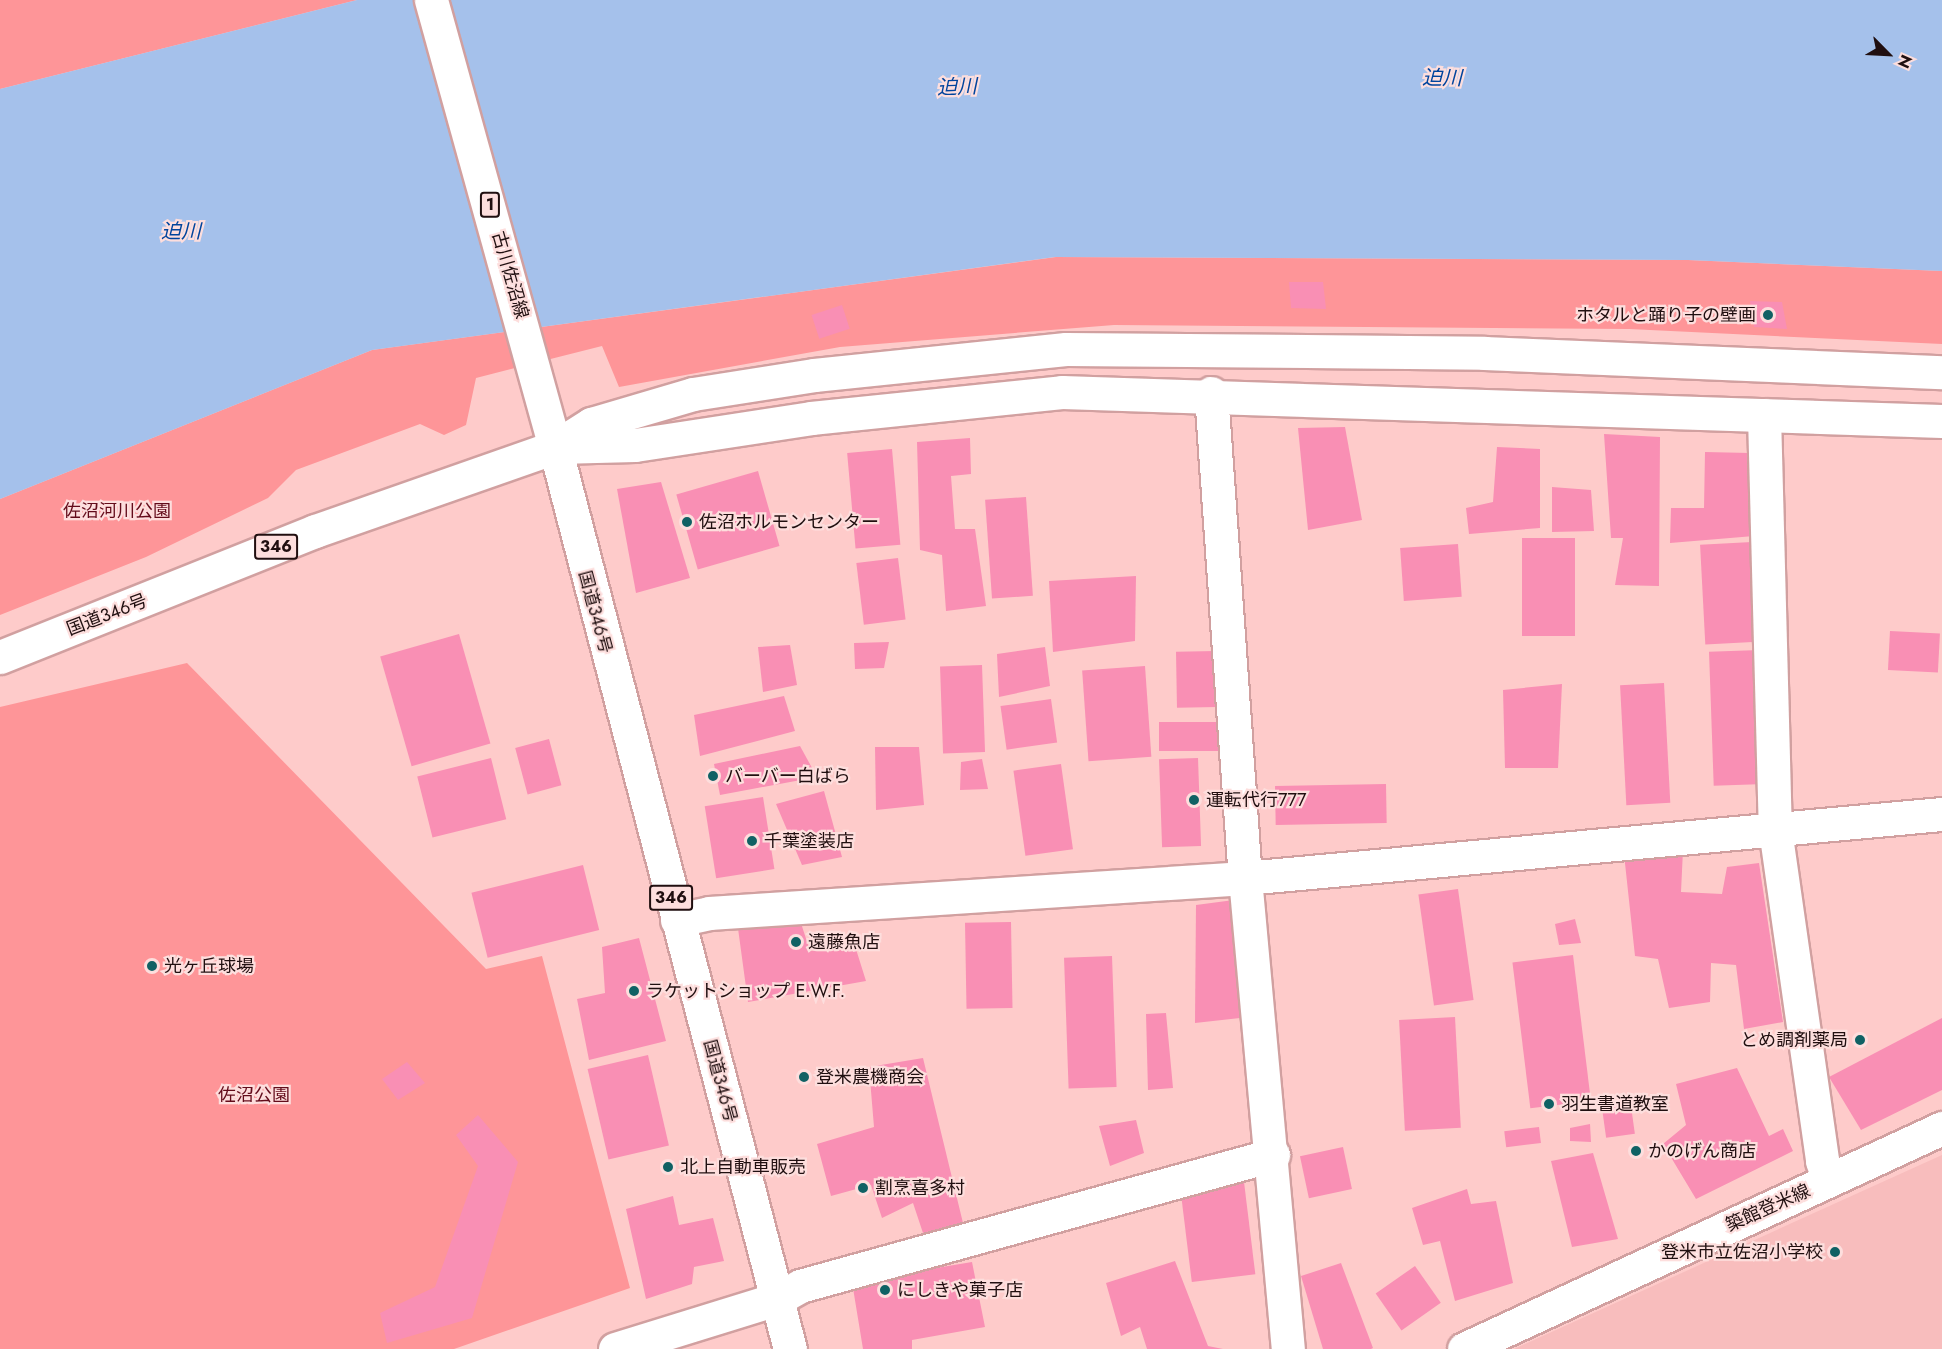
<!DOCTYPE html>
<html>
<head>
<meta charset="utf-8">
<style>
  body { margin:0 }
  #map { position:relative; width:1942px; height:1349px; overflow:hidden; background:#fecbca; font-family:Jost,"Noto Sans JP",sans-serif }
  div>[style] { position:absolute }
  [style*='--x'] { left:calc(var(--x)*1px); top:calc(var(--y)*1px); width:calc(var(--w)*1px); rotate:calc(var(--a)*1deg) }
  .built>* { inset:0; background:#f8bdbd }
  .green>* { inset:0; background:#fe9598 }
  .water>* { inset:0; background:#a5c1eb }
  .building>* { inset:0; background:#f98fb4; transform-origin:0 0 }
  .roads { filter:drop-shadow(2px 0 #d1a0a0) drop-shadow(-2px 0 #d1a0a0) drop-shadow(0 2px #d1a0a0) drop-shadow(0 -2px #d1a0a0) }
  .minor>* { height:33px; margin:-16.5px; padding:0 16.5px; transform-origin:16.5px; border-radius:16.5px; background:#fff }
  .major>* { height:33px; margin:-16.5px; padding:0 16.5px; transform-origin:16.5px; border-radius:16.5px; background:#fff }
  .highway>* { height:33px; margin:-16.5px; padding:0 16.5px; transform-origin:16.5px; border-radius:16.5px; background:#fff }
  .dots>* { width:16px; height:16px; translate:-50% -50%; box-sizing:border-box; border:3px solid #fddedd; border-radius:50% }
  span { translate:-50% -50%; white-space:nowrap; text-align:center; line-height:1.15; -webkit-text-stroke:4.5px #fddedd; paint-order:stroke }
  .shield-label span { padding:2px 4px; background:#fddedd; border:2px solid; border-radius:4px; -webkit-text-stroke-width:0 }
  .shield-label { font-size:16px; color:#200f10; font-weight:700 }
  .street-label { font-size:18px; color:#200f10 }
  .poi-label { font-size:18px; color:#200f10 }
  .right { translate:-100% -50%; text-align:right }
  .left { translate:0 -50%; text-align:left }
  .park-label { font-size:18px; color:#630b1a }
  .water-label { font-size:20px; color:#00449d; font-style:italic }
  .north { position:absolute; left:1858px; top:24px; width:60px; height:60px; -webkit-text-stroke:4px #fddedd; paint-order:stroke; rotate:114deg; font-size:16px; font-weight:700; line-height:24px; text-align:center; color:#200f10 }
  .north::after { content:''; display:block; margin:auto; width:21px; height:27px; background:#200f10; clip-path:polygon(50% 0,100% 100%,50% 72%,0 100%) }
</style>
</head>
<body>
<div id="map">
  <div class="built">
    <div style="clip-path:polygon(1942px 1155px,1942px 1349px,1514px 1349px)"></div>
  </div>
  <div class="green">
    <div style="clip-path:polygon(0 0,357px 0,0 89px)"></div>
    <div style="clip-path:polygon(1056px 257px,1688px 260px,1942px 271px,1942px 344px,1629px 329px,1114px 325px,840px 347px,619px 387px,602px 346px,476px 378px,466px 425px,444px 435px,420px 424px,296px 470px,268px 498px,146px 557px,0 615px,0 499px,372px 350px)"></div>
    <div style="clip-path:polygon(187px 663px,486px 969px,542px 956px,630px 1288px,454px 1349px,0 1349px,0 707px)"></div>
  </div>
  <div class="water">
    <div style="clip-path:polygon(357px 0,1942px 0,1942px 271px,1688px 260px,1055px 257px,372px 350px,0 499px,0 89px)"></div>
  </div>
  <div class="building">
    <div style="clip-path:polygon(1289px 282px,1323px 282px,1326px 309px,1291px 308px)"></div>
    <div style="clip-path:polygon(1750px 301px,1782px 302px,1787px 329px,1754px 327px)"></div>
    <div style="left:842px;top:305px;width:25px;height:32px;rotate:72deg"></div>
    <div style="clip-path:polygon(1345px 427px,1362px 520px,1308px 530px,1298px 428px)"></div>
    <div style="clip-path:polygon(1604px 434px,1660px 437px,1659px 586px,1615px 585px,1623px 538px,1611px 538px)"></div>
    <div style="clip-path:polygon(970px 438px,971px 474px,951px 476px,955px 529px,975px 529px,986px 606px,946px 611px,942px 555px,920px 550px,917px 442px)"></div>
    <div style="clip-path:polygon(1497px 447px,1540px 449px,1540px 528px,1469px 534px,1466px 508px,1493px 502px)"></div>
    <div style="left:892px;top:449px;width:96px;height:45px;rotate:85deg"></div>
    <div style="clip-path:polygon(1705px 452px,1750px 453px,1754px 536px,1670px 543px,1671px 508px,1704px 508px)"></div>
    <div style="left:758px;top:471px;width:78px;height:85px;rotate:74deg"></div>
    <div style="clip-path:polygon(661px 482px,690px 578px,636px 593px,617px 489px)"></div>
    <div style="clip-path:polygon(1552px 487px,1591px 490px,1594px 531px,1552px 532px)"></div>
    <div style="left:1026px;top:497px;width:99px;height:41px;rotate:86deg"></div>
    <div style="left:1522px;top:538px;width:53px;height:98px"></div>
    <div style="left:1752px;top:542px;width:100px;height:52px;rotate:87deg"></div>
    <div style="left:1458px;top:544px;width:53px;height:58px;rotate:86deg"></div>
    <div style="left:898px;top:558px;width:62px;height:42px;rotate:83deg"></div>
    <div style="clip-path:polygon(1136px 576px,1135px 641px,1053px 652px,1049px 581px)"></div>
    <div style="left:1890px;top:631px;width:50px;height:39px;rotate:3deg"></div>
    <div style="left:459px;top:634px;width:114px;height:82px;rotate:74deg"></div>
    <div style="clip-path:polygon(889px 642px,884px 668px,855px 669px,854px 643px)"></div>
    <div style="clip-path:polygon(790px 645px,797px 685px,763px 692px,758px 647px)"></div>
    <div style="clip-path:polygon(1045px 647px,1050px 686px,999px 697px,997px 654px)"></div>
    <div style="left:1760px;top:650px;width:134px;height:51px;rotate:88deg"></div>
    <div style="left:1216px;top:651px;width:56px;height:40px;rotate:89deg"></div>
    <div style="left:982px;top:665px;width:87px;height:42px;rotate:88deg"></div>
    <div style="left:1145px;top:666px;width:91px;height:63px;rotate:86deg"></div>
    <div style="left:1664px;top:683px;width:120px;height:44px;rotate:87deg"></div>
    <div style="clip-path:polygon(1562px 684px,1558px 768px,1505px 768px,1503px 690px)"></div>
    <div style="clip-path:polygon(784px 696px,795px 731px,700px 756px,694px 715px)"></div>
    <div style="left:1051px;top:699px;width:44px;height:51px;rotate:82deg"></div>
    <div style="left:1219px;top:722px;width:29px;height:60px;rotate:90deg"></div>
    <div style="left:549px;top:739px;width:48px;height:35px;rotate:75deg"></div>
    <div style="clip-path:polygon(800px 746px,817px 777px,720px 795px,714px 764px)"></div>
    <div style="clip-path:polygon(875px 747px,919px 747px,924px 805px,876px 810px)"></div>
    <div style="left:491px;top:758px;width:63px;height:76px;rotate:76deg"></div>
    <div style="left:1198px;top:758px;width:88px;height:39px;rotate:88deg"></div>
    <div style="clip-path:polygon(982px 759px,988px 789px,960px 790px,961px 762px)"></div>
    <div style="left:1061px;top:764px;width:86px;height:48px;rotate:82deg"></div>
    <div style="left:1386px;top:784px;width:39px;height:111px;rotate:89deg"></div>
    <div style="clip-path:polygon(824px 791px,842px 857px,802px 865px,776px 804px)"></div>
    <div style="left:763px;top:797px;width:73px;height:59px;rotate:81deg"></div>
    <div style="clip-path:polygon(1683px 850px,1681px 892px,1722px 894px,1727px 867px,1759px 863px,1783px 1022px,1744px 1029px,1736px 965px,1711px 963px,1710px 1002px,1669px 1008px,1658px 959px,1635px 956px,1624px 854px)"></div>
    <div style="left:583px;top:865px;width:67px;height:115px;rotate:76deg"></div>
    <div style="left:1458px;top:889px;width:112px;height:40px;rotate:82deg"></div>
    <div style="clip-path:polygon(1234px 900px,1249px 1017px,1195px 1023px,1196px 905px)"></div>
    <div style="clip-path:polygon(799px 917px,810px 951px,855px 946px,866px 981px,748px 1002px,737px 921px)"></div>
    <div style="clip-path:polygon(1575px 919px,1581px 943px,1559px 945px,1555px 924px)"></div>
    <div style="left:1011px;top:922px;width:86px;height:46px;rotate:89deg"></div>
    <div style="clip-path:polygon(639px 938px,666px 1041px,589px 1060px,577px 999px,605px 993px,602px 947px)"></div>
    <div style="left:1573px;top:955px;width:147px;height:61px;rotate:83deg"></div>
    <div style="left:1112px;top:956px;width:131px;height:48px;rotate:88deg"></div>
    <div style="clip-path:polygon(1166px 1013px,1173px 1088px,1148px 1090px,1146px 1014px)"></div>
    <div style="left:1455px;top:1017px;width:111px;height:56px;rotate:87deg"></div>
    <div style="clip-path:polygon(1942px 1018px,1942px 1090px,1861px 1130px,1829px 1077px)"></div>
    <div style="left:648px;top:1055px;width:93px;height:62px;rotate:77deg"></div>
    <div style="clip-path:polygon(923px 1058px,963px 1223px,923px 1233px,913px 1203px,882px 1218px,871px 1185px,831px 1196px,817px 1144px,874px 1127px,869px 1067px)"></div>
    <div style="clip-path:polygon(407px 1062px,425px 1083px,398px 1100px,382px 1079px)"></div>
    <div style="clip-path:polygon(1737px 1068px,1769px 1136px,1783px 1129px,1793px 1151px,1696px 1199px,1663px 1144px,1686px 1125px,1676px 1084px)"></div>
    <div style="left:1630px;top:1099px;width:35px;height:29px;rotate:82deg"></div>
    <div style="clip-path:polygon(478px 1115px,518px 1162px,472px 1318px,387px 1343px,380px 1313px,435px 1287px,478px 1166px,456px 1135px)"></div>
    <div style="clip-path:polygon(1136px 1120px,1144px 1153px,1110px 1166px,1099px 1126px)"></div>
    <div style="clip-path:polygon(1590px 1124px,1591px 1142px,1570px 1141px,1570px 1128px)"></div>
    <div style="left:1539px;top:1127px;width:16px;height:35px;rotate:83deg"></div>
    <div style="left:1343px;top:1147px;width:43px;height:44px;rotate:78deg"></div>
    <div style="clip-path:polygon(1593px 1153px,1618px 1239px,1572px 1247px,1551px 1161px)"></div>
    <div style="left:1244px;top:1182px;width:93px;height:64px;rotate:83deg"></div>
    <div style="clip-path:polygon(1467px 1189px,1471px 1204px,1496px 1201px,1513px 1283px,1455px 1301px,1440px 1241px,1423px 1245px,1412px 1208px)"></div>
    <div style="clip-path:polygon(673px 1196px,679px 1225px,713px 1218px,724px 1261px,694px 1267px,692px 1284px,646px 1299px,626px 1209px)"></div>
    <div style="clip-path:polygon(1175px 1261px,1208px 1346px,1223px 1349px,1147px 1349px,1140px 1327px,1121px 1336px,1106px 1283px)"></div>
    <div style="clip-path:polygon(972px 1262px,985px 1327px,912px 1340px,912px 1349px,863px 1349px,852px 1282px)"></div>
    <div style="clip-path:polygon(1341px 1263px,1373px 1348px,1371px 1349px,1323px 1349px,1301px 1276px)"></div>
    <div style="left:1415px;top:1266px;width:45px;height:48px;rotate:55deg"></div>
  </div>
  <div class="roads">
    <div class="minor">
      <div style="--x:1211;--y:393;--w:486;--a:86"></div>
      <div style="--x:1245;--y:878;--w:473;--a:84.8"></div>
      <div style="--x:1764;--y:415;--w:414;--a:88.5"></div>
      <div style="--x:1775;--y:829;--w:335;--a:81.9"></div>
      <div style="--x:1822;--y:1161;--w:20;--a:70"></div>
      <div style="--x:555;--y:447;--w:43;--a:-32.6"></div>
      <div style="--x:591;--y:424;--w:106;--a:-16.4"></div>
      <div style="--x:693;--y:394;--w:122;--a:-8.9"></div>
      <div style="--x:814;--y:375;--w:253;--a:-5.9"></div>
      <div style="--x:1066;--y:349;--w:418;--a:0.5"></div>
      <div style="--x:1484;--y:353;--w:458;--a:2.4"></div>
      <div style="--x:557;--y:447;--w:78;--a:-1.5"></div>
      <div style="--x:635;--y:445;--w:178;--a:-8.7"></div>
      <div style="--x:811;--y:418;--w:252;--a:-5.9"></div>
      <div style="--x:1062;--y:392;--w:880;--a:1.89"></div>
      <div style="--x:677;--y:920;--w:33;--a:-12"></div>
      <div style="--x:709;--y:913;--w:537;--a:-3.74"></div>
      <div style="--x:1245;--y:878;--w:700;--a:-5.25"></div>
      <div style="--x:615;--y:1349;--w:170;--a:-17.2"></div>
      <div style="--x:777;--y:1299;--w:26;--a:-29"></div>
      <div style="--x:800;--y:1286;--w:491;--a:-15.5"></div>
    </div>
    <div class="major">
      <div style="--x:431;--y:0;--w:464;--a:74.5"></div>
      <div style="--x:1464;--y:1349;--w:527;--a:-24.81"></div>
    </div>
    <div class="highway">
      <div style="--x:0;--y:657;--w:339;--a:-21.8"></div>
      <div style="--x:315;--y:531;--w:254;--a:-19.3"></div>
      <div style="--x:555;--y:447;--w:932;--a:75.4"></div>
    </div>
  </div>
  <div class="dots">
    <div style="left:1768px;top:315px;background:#106164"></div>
    <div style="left:687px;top:522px;background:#106164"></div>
    <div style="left:713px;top:776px;background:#106164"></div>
    <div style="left:1194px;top:800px;background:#106164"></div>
    <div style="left:752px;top:841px;background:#106164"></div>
    <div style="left:796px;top:942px;background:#106164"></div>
    <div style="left:152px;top:966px;background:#106164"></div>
    <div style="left:634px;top:991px;background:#106164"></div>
    <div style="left:1860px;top:1040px;background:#106164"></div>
    <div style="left:804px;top:1077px;background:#106164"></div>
    <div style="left:1549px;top:1104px;background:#106164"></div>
    <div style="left:1636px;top:1151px;background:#106164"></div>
    <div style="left:668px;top:1167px;background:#106164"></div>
    <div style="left:863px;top:1188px;background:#106164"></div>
    <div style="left:1835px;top:1252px;background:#106164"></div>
    <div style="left:885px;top:1290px;background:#106164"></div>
  </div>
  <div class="shield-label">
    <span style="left:490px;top:205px">1</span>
    <span style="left:276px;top:547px">346</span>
    <span style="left:671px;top:898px">346</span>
  </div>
  <div class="street-label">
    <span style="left:510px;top:275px;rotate:74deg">古川佐沼線</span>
    <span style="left:595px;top:612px;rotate:75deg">国道346号</span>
    <span style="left:107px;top:615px;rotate:-21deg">国道346号</span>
    <span style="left:720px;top:1081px;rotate:75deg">国道346号</span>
    <span style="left:1768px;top:1208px;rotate:-24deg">築館登米線</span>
  </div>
  <div class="poi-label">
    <span class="right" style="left:1756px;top:315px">ホタルと踊り子の壁画</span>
    <span class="left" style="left:699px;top:522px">佐沼ホルモンセンター</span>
    <span class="left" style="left:725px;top:776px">バーバー白ばら</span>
    <span class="left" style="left:1206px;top:800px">運転代行777</span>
    <span class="left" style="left:764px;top:841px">千葉塗装店</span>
    <span class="left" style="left:808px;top:942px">遠藤魚店</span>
    <span class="left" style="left:164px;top:966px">光ヶ丘球場</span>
    <span class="left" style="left:646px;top:991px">ラケットショップ E.W.F.</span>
    <span class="right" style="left:1848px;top:1040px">とめ調剤薬局</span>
    <span class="left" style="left:816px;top:1077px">登米農機商会</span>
    <span class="left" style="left:1561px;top:1104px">羽生書道教室</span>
    <span class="left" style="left:1648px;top:1151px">かのげん商店</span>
    <span class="left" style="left:680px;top:1167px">北上自動車販売</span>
    <span class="left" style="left:875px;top:1188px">割烹喜多村</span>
    <span class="right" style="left:1823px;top:1252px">登米市立佐沼小学校</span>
    <span class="left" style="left:897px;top:1290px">にしきや菓子店</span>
  </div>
  <div class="park-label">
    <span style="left:117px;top:511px">佐沼河川公園</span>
    <span style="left:254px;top:1095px">佐沼公園</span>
  </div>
  <div class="water-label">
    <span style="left:1442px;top:78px;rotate:1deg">迫川</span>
    <span style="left:957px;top:87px;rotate:-2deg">迫川</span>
    <span style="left:181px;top:231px">迫川</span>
  </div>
  <div class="north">N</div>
</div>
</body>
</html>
